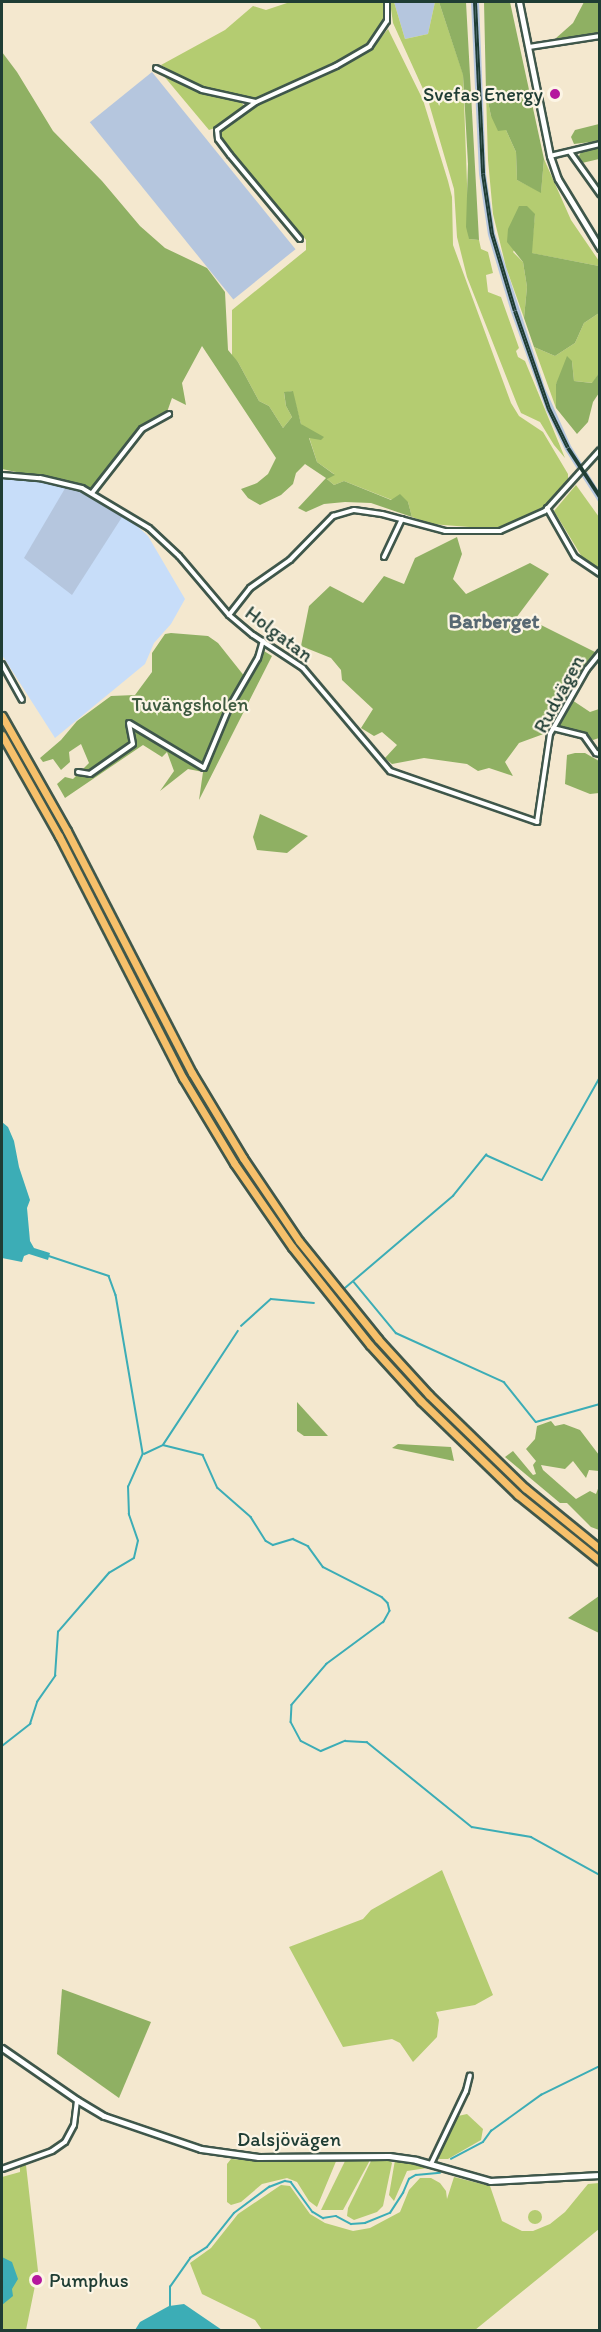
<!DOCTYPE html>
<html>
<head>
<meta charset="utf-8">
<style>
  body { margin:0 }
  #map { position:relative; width:601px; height:2332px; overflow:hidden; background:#f4e8cf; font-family:Itim,sans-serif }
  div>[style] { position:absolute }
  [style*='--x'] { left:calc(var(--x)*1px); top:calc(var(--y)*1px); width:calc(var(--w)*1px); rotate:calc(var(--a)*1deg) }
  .built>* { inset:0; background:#c7ddf9 }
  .industrial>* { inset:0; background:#b5c6de; transform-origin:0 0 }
  .green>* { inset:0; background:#b4cc71 }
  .round { border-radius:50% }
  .forest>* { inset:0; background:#8fb063 }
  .water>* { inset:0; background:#3cadb6 }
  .stream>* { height:1.5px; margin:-0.75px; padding:0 0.75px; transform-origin:0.75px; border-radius:0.75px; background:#3cadb6 }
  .roads { filter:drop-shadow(2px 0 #3f574b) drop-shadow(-2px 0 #3f574b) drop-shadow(0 2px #3f574b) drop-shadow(0 -2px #3f574b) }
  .minor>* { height:4px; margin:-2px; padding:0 2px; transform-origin:2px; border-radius:2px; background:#fff }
  .tertiary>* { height:5px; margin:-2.5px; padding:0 2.5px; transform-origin:2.5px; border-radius:2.5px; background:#fff }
  .trunk>* { height:7px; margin:-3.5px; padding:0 3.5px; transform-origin:3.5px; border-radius:3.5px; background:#f6c06b }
  .rail>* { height:4px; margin-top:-2px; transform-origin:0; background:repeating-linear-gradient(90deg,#fcf5e5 0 4.5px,#1f3d34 0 9px); box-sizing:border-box; border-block:2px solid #1f3d34 }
  .dots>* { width:16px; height:16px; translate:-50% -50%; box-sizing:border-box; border:3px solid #fcf5e5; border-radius:50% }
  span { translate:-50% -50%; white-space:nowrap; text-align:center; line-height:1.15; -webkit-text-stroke:4.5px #fcf5e5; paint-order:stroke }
  .poi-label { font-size:20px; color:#1f3d34 }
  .right { translate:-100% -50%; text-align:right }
  .left { translate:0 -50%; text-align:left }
  .street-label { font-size:20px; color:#1f3d34 }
  .park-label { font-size:20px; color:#3d5a40 }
  .neighbourhood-label { font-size:21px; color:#586973; font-weight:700 }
  .frame { position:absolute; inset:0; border:3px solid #1f3d34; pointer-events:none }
</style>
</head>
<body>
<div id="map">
  <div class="built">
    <div style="clip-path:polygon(22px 477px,67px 485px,124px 514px,148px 536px,185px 599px,171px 624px,154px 643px,145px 664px,55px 738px,2px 655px,2px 478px)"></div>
  </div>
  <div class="industrial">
    <div style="clip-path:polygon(394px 2px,435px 2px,428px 34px,405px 39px)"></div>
    <div style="clip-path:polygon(471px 2px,479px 2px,486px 174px,495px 233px,545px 388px,571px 446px,599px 491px,599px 503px,565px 450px,546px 410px,511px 312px,488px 235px,479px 174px)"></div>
    <div style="left:152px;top:72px;width:228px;height:80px;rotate:51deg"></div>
    <div style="clip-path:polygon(67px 485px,124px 514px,72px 595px,24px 558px)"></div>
  </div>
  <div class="green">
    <div style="clip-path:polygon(290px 2px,383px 2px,385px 16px,380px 31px,353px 55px,256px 99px,193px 84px,161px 65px,225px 30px,253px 6px,266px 10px)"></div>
    <div style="clip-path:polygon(390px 2px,394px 2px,405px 39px,428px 34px,435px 2px,439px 2px,463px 74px,469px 239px,479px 240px,481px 249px,488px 252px,493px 273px,486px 275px,488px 292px,501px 297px,519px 348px,516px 351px,518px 357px,525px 361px,565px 458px,554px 445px,540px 422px,521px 413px,517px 404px,467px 277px,457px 237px,454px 189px,428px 100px,393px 23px)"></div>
    <div style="clip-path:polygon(388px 29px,423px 100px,448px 181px,452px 197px,453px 245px,511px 403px,519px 416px,543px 432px,568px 474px,568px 485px,543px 507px,517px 522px,495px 529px,431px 524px,412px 517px,408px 502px,392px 500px,344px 481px,334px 485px,326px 478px,334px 474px,317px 462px,309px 437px,301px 424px,292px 391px,284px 393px,286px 406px,292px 417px,283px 428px,269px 406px,259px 401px,238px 362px,232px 357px,232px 310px,306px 250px,306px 240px,222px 140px,220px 131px,227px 123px,258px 105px,370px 51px)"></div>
    <div style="clip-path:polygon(163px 75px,201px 93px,242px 103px,244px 106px,215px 128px,209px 130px)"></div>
    <div style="clip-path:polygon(486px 92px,491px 116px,506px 130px,516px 152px,517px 180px,541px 192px,544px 159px,571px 220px,599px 261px,599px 266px,531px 253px,535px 214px,513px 252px,523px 262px,527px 287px,524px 318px,506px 267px,493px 214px,488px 160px)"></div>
    <div style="clip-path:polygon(599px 313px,599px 373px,593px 383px,574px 381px,572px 361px,556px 384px,556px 408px,534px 347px,555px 356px,575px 343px,584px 323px)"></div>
    <div style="clip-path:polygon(576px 485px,599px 517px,599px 570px,582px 557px,554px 511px)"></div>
    <div style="clip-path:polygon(442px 1870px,493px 1995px,475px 2005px,436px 2012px,439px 2020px,437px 2037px,413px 2062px,400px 2043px,392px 2039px,343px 2047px,289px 1947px,363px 1919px,371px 1910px)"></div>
    <div style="clip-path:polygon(467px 2114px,483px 2129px,481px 2140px,448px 2159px,439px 2159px,438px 2156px,458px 2116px)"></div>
    <div style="clip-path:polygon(231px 2159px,272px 2162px,337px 2159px,317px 2207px,309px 2201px,297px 2182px,287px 2178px,262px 2184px,241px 2202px,231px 2205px,227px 2202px,227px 2164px)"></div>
    <div style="clip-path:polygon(346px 2159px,369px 2159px,369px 2162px,343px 2210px,321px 2210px)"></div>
    <div style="clip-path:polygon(372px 2159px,389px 2160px,392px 2163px,383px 2206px,377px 2212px,354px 2220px,347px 2216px,348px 2208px)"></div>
    <div style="clip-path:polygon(395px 2160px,434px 2167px,407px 2171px,394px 2201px,389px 2195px)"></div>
    <div style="clip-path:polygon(26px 2165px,38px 2271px,26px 2330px,2px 2330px,2px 2177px,20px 2172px,20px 2167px)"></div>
    <div style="clip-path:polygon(454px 2177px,490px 2186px,502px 2221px,522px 2231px,533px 2231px,550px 2224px,565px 2212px,588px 2184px,599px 2183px,599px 2229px,475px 2330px,262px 2330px,255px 2320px,202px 2294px,190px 2263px,211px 2248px,238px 2214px,281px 2185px,290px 2186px,310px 2214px,325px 2223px,353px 2231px,370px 2228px,400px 2212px,409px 2190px,420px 2178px,431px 2178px,440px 2183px,446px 2191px,447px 2199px)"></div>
    <div class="round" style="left:528px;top:2210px;width:14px;height:14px"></div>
  </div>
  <div class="forest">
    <div style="clip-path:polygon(439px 2px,466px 2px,479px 240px,469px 239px,466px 227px,468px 164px,463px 75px)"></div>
    <div style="clip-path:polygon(484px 2px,510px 2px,544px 159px,541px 193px,517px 180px,516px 152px,506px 130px,498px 131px,491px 116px,486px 92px)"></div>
    <div style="clip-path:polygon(584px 2px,599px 2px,599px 33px,555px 39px,573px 23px)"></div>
    <div style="clip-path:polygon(2px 52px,17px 72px,53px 131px,102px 181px,140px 226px,165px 248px,207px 268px,225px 292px,228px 350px,238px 362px,259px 401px,269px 406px,283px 428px,292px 417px,286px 406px,284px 392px,293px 391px,301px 424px,324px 437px,321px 440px,309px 438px,317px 462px,335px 475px,327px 479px,334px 485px,344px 481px,391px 500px,400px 494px,408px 502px,412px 517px,371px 503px,345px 502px,324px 504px,306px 512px,298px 508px,326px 478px,305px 464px,296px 473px,293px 484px,281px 495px,260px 505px,248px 498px,241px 489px,257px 483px,268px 474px,276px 458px,202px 346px,182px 383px,186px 405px,172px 398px,166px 415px,142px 429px,92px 493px,63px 482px,2px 469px)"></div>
    <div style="clip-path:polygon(599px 124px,599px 141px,574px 144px,571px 137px,575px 130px)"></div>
    <div style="clip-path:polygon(599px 148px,599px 159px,582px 163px,578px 158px,581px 152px)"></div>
    <div style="clip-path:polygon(519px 206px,527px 206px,535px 214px,532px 253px,599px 266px,599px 313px,584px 323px,575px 343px,555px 356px,534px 347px,524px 318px,527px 287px,523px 262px,507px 242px,508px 229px)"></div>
    <div style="clip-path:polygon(567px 356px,572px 361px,574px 381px,592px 383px,599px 373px,599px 393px,593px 402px,588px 422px,577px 434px,556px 408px,556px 384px)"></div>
    <div style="clip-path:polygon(457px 537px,462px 554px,453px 579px,466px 594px,530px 563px,549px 574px,516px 618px,522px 625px,541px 625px,597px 653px,549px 732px,519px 743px,505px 762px,513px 776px,489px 768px,478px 771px,467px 764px,424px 758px,392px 764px,385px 758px,397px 745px,382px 732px,374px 736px,361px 728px,373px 709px,342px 680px,341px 670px,331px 658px,301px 646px,309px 606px,330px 586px,363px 603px,384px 576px,404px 584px,415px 558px)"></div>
    <div style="clip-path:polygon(171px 633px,208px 636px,218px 643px,249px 682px,264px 651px,272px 656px,199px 800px,203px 772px,188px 769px,160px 791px,174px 771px,167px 752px,162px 757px,143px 745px,65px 798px,57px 784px,65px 777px,73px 779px,89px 763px,81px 744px,69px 752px,70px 762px,61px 770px,53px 759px,43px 762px,40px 758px,61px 740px,77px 721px,111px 696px,135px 695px,152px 672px,152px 653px,165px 634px)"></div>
    <div style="clip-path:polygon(572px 700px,590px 712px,599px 709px,599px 738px,593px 740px,582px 733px,556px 727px)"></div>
    <div style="clip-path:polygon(575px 753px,585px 753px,599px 761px,599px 793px,590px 794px,565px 784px,567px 755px)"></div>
    <div style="clip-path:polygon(260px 814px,308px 836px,287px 853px,257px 850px,253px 837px)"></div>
    <div style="clip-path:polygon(297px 1402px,328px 1436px,304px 1436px,297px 1431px)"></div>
    <div style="clip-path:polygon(551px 1421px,555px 1426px,564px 1424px,580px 1430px,599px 1455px,599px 1471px,589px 1470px,586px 1478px,573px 1461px,565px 1469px,541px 1465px,543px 1470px,576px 1499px,590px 1491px,596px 1494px,599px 1486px,599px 1530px,591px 1527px,567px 1503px,560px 1503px,505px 1457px,513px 1451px,533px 1475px,536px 1474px,533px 1465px,536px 1461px,526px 1449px,535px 1439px,537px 1426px)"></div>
    <div style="clip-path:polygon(398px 1444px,451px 1447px,454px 1461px,392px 1448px)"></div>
    <div style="clip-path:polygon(599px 1596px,599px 1633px,568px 1618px)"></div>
    <div style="clip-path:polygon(62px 1989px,151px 2022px,119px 2098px,57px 2054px)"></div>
  </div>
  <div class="water">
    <div style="clip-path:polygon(2px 1122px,8px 1127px,14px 1141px,19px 1167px,30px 1200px,27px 1208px,30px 1241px,34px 1248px,50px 1253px,48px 1260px,29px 1254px,24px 1256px,22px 1262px,2px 1258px)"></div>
    <div style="clip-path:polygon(2px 2257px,12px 2262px,18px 2279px,12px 2289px,13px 2296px,2px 2305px)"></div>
    <div style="clip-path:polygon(184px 2304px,222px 2330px,135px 2330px,140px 2322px,169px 2306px)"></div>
  </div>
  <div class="stream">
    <div style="--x:49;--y:1256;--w:63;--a:18.4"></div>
    <div style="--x:109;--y:1276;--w:20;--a:70"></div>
    <div style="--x:116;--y:1295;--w:160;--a:80.3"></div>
    <div style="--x:354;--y:1282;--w:66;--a:50.5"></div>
    <div style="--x:396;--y:1333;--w:119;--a:24.4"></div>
    <div style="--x:504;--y:1382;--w:51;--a:51.3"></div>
    <div style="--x:536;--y:1422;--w:66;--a:-15.7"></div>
    <div style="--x:345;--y:1288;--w:142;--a:-40.4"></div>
    <div style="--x:453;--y:1196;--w:53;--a:-51.2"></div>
    <div style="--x:486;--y:1155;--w:61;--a:24.1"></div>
    <div style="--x:542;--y:1180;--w:118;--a:-60.6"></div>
    <div style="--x:241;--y:1326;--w:40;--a:-42"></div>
    <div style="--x:271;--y:1299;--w:43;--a:5.3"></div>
    <div style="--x:163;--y:1445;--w:41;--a:14"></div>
    <div style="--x:203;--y:1455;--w:36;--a:66"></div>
    <div style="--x:218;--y:1488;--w:44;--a:41.3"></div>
    <div style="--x:251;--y:1517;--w:28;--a:58"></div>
    <div style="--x:266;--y:1541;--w:8;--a:30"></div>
    <div style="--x:273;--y:1545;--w:21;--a:-17"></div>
    <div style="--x:293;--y:1539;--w:17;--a:25"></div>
    <div style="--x:308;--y:1546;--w:26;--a:54"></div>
    <div style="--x:323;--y:1567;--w:66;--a:27"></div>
    <div style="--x:382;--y:1597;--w:8;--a:45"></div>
    <div style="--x:388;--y:1603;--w:8;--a:76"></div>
    <div style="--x:390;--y:1611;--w:13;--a:119"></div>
    <div style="--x:384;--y:1622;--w:71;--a:143.6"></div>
    <div style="--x:327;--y:1664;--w:54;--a:130.5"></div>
    <div style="--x:292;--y:1705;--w:17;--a:93"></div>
    <div style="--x:291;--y:1722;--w:21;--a:62"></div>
    <div style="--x:301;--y:1741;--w:22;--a:27"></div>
    <div style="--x:321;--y:1751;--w:26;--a:-23"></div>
    <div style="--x:345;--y:1741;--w:22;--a:3"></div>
    <div style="--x:367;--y:1742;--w:135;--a:39"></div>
    <div style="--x:472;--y:1827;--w:60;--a:9.6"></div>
    <div style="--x:531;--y:1837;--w:79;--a:28.8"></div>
    <div style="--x:144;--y:1454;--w:21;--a:-25"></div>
    <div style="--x:163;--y:1445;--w:136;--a:-56.7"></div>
    <div style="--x:2;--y:1746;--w:36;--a:-38"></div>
    <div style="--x:30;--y:1724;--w:23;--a:-72"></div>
    <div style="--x:37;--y:1702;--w:32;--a:-55"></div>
    <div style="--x:55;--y:1676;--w:44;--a:-86.1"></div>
    <div style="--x:58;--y:1632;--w:78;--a:-49.2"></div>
    <div style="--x:109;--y:1573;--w:29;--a:-31"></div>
    <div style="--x:134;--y:1558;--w:17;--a:-77"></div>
    <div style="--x:138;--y:1541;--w:28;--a:-109"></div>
    <div style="--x:129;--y:1515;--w:28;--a:-92"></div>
    <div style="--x:128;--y:1487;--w:36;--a:-66"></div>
    <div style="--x:451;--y:2159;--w:36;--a:-28"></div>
    <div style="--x:483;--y:2142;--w:14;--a:-54"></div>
    <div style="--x:491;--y:2131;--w:62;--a:-35.8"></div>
    <div style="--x:541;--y:2095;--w:66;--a:-26.2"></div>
    <div style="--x:170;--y:2307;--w:20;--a:-90"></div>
    <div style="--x:170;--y:2287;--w:35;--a:-55"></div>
    <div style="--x:190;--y:2258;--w:20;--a:-33"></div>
    <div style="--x:207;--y:2247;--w:43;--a:-51.5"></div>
    <div style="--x:234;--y:2213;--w:44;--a:-36.6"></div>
    <div style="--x:269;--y:2187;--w:17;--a:-21"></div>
    <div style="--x:285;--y:2181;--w:6;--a:9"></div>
    <div style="--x:291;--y:2182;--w:37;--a:54"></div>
    <div style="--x:313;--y:2212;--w:12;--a:31"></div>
    <div style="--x:323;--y:2218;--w:13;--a:-9"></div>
    <div style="--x:336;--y:2216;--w:17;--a:28"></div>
    <div style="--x:351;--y:2224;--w:14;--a:-4"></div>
    <div style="--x:365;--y:2223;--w:27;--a:-22"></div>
    <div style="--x:390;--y:2213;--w:24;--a:-57"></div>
    <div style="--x:403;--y:2193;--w:15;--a:-67"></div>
    <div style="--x:409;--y:2179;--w:8;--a:-30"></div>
    <div style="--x:416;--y:2175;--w:24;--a:-5"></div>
  </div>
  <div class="roads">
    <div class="minor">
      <div style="--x:529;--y:47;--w:72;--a:-8.8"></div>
      <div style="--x:156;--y:68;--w:51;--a:25.6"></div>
      <div style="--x:202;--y:90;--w:55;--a:12.5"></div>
      <div style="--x:570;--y:152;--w:52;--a:54.5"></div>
      <div style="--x:550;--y:156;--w:51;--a:-13.5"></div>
      <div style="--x:300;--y:239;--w:109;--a:-129.8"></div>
      <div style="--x:230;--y:155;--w:20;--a:-127"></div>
      <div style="--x:218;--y:139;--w:9;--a:-96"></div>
      <div style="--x:217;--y:130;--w:48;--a:-35.7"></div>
      <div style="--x:256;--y:102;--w:88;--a:-24.2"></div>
      <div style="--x:336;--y:66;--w:39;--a:-30"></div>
      <div style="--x:370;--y:46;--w:30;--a:-56"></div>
      <div style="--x:387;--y:21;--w:19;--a:-90"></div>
      <div style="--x:2;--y:475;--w:38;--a:5"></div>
      <div style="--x:40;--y:478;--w:43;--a:13.4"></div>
      <div style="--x:82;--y:488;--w:78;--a:30.8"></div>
      <div style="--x:149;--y:528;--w:41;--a:43"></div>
      <div style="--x:179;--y:556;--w:77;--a:49.7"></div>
      <div style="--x:229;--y:615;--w:31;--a:40"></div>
      <div style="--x:253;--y:635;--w:60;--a:33.4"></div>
      <div style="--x:303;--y:668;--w:135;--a:49.8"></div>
      <div style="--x:390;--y:771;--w:156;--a:19.1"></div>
      <div style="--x:537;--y:822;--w:89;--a:-81.6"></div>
      <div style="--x:550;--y:734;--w:75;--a:-60.4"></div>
      <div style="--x:587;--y:669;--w:21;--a:-51"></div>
      <div style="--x:92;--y:493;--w:81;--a:-52"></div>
      <div style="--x:142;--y:429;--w:31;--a:-29"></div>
      <div style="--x:547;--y:508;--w:56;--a:60.3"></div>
      <div style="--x:575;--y:557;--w:30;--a:34"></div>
      <div style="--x:384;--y:557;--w:42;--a:-64.7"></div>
      <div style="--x:229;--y:615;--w:34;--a:-52"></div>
      <div style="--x:250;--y:588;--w:49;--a:-35"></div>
      <div style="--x:290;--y:560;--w:62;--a:-45.7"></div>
      <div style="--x:333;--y:516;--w:22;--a:-16"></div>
      <div style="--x:354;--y:510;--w:28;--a:8"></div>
      <div style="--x:382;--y:514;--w:65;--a:15.1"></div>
      <div style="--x:445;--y:531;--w:55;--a:0"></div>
      <div style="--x:500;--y:531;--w:49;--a:-24"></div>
      <div style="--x:545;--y:511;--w:82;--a:-48"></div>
      <div style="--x:2;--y:664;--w:41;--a:60.9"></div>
      <div style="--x:129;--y:723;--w:87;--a:31"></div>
      <div style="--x:204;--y:768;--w:65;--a:-67.4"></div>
      <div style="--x:229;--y:708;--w:58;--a:-59.9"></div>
      <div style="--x:258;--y:658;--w:18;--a:-74"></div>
      <div style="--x:553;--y:728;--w:32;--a:14"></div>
      <div style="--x:584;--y:736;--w:21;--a:55"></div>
      <div style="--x:596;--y:753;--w:4;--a:14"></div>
      <div style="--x:78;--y:772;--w:12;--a:9"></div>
      <div style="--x:90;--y:774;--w:52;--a:-34.9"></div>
      <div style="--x:133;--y:744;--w:20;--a:-101"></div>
      <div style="--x:431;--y:2164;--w:81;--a:-64.4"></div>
      <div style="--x:466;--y:2091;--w:16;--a:-76"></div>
      <div style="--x:2;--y:2169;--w:53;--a:-19.8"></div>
      <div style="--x:52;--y:2151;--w:16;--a:-35"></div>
      <div style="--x:65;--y:2142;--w:19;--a:-62"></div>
      <div style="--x:74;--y:2125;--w:25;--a:-83"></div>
    </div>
    <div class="tertiary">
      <div style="--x:519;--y:2;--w:157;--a:78.6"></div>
      <div style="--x:550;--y:156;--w:24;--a:71"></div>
      <div style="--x:558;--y:179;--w:81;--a:58.7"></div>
      <div style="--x:2;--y:2048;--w:91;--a:34.7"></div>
      <div style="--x:77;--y:2100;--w:31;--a:31"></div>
      <div style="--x:104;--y:2116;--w:102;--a:18.8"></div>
      <div style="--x:201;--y:2149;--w:58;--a:8"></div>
      <div style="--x:258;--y:2157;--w:131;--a:-0.4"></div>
      <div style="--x:389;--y:2156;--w:27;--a:8"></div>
      <div style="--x:416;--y:2160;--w:77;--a:15.8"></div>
      <div style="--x:490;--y:2181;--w:110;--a:-3.1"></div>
    </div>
    <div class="trunk">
      <div style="--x:2;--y:716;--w:132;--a:60.5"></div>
      <div style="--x:67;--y:831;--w:272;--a:62.7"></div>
      <div style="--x:192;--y:1073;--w:99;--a:59"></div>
      <div style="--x:243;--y:1158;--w:100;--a:56"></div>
      <div style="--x:299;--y:1241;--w:126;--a:51.1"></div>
      <div style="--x:378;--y:1339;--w:76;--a:47.7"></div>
      <div style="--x:429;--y:1395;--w:134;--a:44.1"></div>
      <div style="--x:525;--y:1488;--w:97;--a:39.1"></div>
      <div style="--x:2;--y:735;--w:116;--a:60.6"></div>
      <div style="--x:59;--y:836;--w:272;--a:62.9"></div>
      <div style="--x:183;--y:1078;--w:99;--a:59"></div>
      <div style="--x:234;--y:1163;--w:102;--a:55.4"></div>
      <div style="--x:292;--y:1247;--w:125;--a:51.5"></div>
      <div style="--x:370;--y:1345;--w:76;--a:47.7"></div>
      <div style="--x:421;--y:1401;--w:135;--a:44.1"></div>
      <div style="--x:518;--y:1495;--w:105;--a:38.8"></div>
    </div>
  </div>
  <div class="rail">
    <div style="--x:475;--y:2;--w:172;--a:87.3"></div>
    <div style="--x:483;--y:174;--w:61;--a:81.5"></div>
    <div style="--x:492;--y:234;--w:80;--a:73.4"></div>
    <div style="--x:515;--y:311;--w:104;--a:70.9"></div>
    <div style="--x:549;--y:409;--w:43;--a:64"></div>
    <div style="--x:568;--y:448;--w:59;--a:56.9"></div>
  </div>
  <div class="dots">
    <div style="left:555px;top:94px;background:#b5179e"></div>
    <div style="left:37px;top:2280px;background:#b5179e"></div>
  </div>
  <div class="poi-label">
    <span class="right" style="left:543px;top:94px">Svefas Energy</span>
    <span class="left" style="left:49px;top:2280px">Pumphus</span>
  </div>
  <div class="street-label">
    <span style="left:279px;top:634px;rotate:37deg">Holgatan</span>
    <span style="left:559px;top:694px;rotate:-62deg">Rudvägen</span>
    <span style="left:289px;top:2139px">Dalsjövägen</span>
  </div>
  <div class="park-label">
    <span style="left:190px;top:704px">Tuvängsholen</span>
  </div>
  <div class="neighbourhood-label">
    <span style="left:494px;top:621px">Barberget</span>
  </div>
  <div class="frame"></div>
</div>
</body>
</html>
